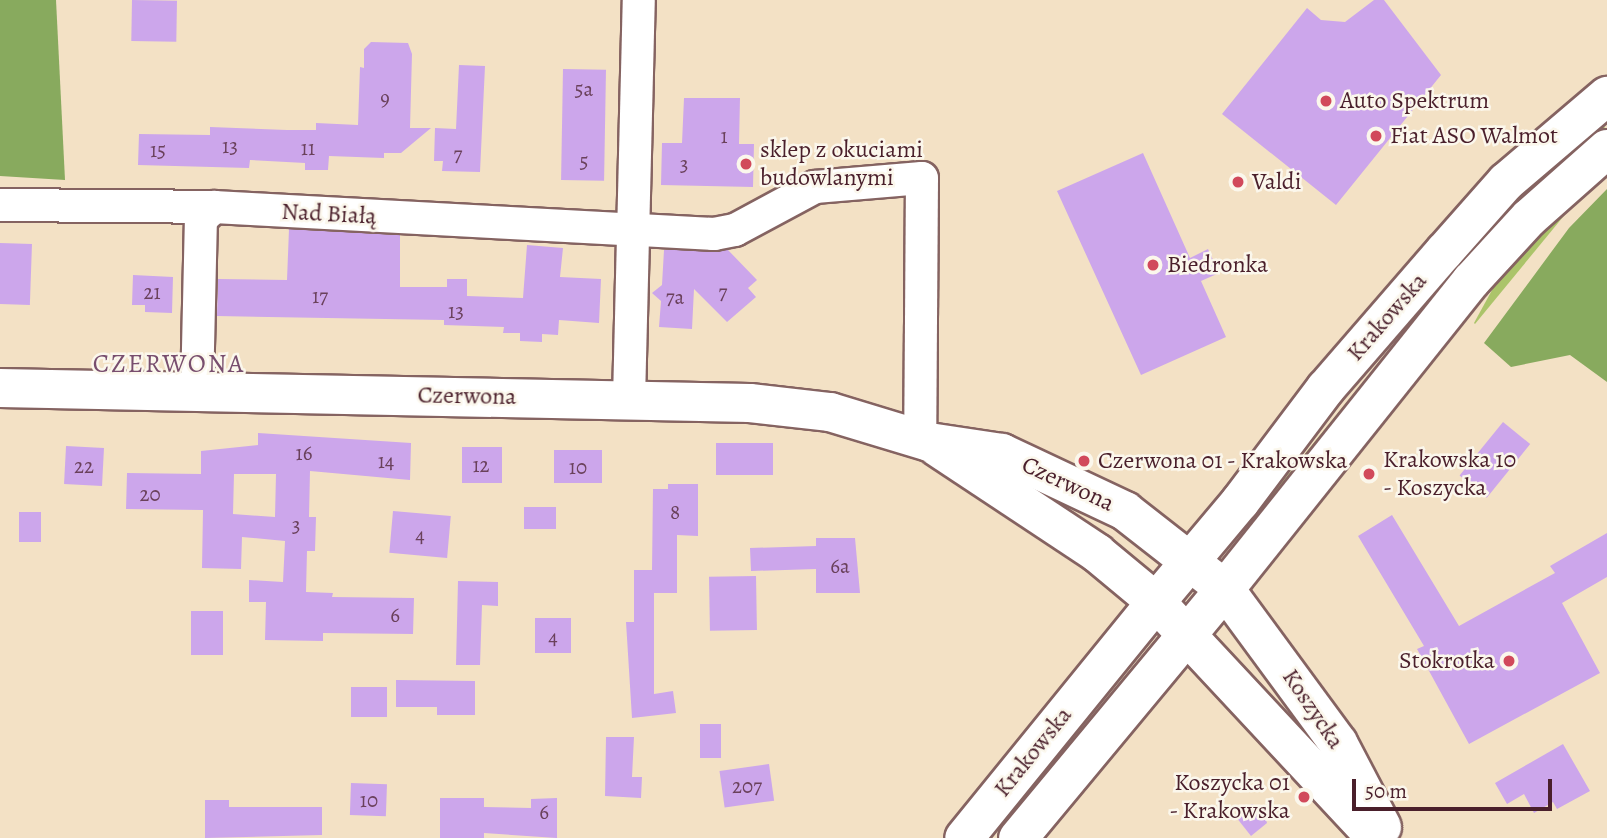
<!DOCTYPE html>
<html>
<head>
<meta charset="utf-8">
<style>
  body { margin:0 }
  #map { position:relative; width:1607px; height:838px; overflow:hidden; background:#f3e1c5; font-family:Alegreya,serif }
  div>[style] { position:absolute }
  [style*='--x'] { left:calc(var(--x)*1px); top:calc(var(--y)*1px); width:calc(var(--w)*1px); rotate:calc(var(--a)*1deg) }
  .green>* { inset:0; background:#abc46a }
  .forest>* { inset:0; background:#88aa5e }
  .building>* { inset:0; background:#cca6eb; transform-origin:0 0 }
  .roads { filter:drop-shadow(2px 0 #856361) drop-shadow(-2px 0 #856361) drop-shadow(0 2px #856361) drop-shadow(0 -2px #856361) }
  .minor>* { height:32px; margin:-16px; padding:0 16px; transform-origin:16px; border-radius:16px; background:#fff }
  .tertiary>* { height:38px; margin:-19px; padding:0 19px; transform-origin:19px; border-radius:19px; background:#fff }
  .secondary>* { height:38px; margin:-19px; padding:0 19px; transform-origin:19px; border-radius:19px; background:#fff }
  .dots>* { width:19px; height:19px; translate:-50% -50%; box-sizing:border-box; border:4px solid #fbf7ec; border-radius:50% }
  span { translate:-50% -50%; white-space:nowrap; text-align:center; line-height:1.15; -webkit-text-stroke:5px #fbf7ec; paint-order:stroke }
  .number-label { font-size:21px; color:#6a415b }
  .number-label span { -webkit-text-stroke-width:0 }
  .poi-label { font-size:24px; color:#4a1f2b }
  .left { translate:0 -50%; text-align:left }
  .right { translate:-100% -50%; text-align:right }
  .street-label { font-size:24px; color:#4a1f2b }
  .neighbourhood-label { font-size:26px; color:#784e6e; letter-spacing:2px }
  .scale { position:absolute; left:1352px; top:779px; width:200px; height:32px; box-sizing:border-box; border:4px solid #4a1f2b; border-top:0; padding-left:9px; font-size:21px; line-height:24px; white-space:nowrap; color:#4a1f2b; -webkit-text-stroke:5px #fbf7ec; paint-order:stroke }
</style>
</head>
<body>
<div id="map">
  <div class="green">
    <div style="clip-path:polygon(1599px 121px,1606px 129px,1566px 162px,1270px 514px,1262px 507px,1511px 199px)"></div>
    <div style="clip-path:polygon(1581px 195px,1475px 324px,1474px 323px,1503px 270px)"></div>
  </div>
  <div class="forest">
    <div style="clip-path:polygon(0 0,56px 0,65px 180px,0 176px)"></div>
    <div style="clip-path:polygon(1607px 189px,1607px 382px,1570px 355px,1511px 367px,1484px 343px,1569px 228px)"></div>
  </div>
  <div class="building">
    <div style="left:132px;top:0;width:45px;height:41px;rotate:1deg"></div>
    <div style="clip-path:polygon(1374px 0,1384px 0,1441px 75px,1336px 205px,1222px 114px,1307px 8px,1321px 20px,1345px 22px)"></div>
    <div style="clip-path:polygon(371px 42px,408px 43px,412px 54px,410px 128px,431px 128px,401px 153px,384px 153px,384px 158px,329px 156px,328px 170px,305px 170px,305px 163px,250px 160px,249px 168px,138px 165px,139px 134px,210px 135px,210px 127px,287px 130px,316px 130px,316px 123px,358px 125px,360px 67px,364px 68px,364px 49px)"></div>
    <div style="clip-path:polygon(459px 65px,485px 66px,480px 172px,442px 171px,443px 161px,434px 161px,435px 128px,456px 129px)"></div>
    <div style="left:563px;top:69px;width:43px;height:111px;rotate:1deg"></div>
    <div style="clip-path:polygon(684px 98px,740px 98px,739px 144px,754px 144px,753px 187px,661px 185px,662px 143px,682px 143px)"></div>
    <div style="clip-path:polygon(1143px 153px,1190px 258px,1208px 249px,1219px 273px,1201px 281px,1226px 337px,1141px 375px,1057px 191px)"></div>
    <div style="clip-path:polygon(289px 229px,400px 235px,400px 287px,447px 287px,447px 279px,467px 279px,467px 296px,523px 298px,527px 245px,563px 248px,560px 277px,601px 279px,599px 323px,559px 320px,558px 335px,542px 334px,542px 342px,520px 341px,520px 333px,503px 333px,504px 327px,444px 325px,444px 320px,217px 316px,218px 279px,287px 280px)"></div>
    <div style="left:0;top:243px;width:32px;height:61px;rotate:2deg"></div>
    <div style="clip-path:polygon(664px 250px,728px 250px,757px 280px,748px 288px,756px 297px,727px 322px,694px 289px,692px 329px,659px 327px,661px 301px,652px 293px,662px 285px)"></div>
    <div style="clip-path:polygon(133px 275px,173px 277px,172px 313px,145px 312px,145px 305px,132px 305px)"></div>
    <div style="left:1503px;top:422px;width:35px;height:69px;rotate:39deg"></div>
    <div style="clip-path:polygon(evenodd,258px 433px,411px 443px,410px 480px,310px 471px,309px 517px,316px 517px,315px 551px,307px 551px,306px 592px,333px 593px,332px 597px,414px 598px,413px 634px,323px 633px,323px 641px,265px 640px,266px 602px,249px 602px,249px 580px,283px 582px,285px 541px,242px 537px,241px 569px,202px 568px,203px 510px,126px 509px,127px 473px,201px 474px,201px 451px,258px 445px,258px 433px,234px 474px,276px 474px,275px 517px,233px 514px,234px 474px)"></div>
    <div style="left:716px;top:443px;width:57px;height:32px"></div>
    <div style="left:462px;top:447px;width:40px;height:36px"></div>
    <div style="left:104px;top:448px;width:38px;height:38px;rotate:93deg"></div>
    <div style="left:554px;top:450px;width:48px;height:33px"></div>
    <div style="clip-path:polygon(668px 484px,698px 484px,698px 536px,677px 535px,677px 593px,654px 593px,654px 694px,673px 691px,676px 713px,632px 718px,626px 622px,634px 622px,634px 570px,652px 570px,653px 489px,668px 489px)"></div>
    <div style="left:524px;top:507px;width:32px;height:22px"></div>
    <div style="left:393px;top:511px;width:58px;height:42px;rotate:5deg"></div>
    <div style="left:19px;top:512px;width:22px;height:30px"></div>
    <div style="clip-path:polygon(1392px 515px,1459px 626px,1555px 573px,1550px 566px,1607px 533px,1607px 577px,1562px 603px,1600px 673px,1469px 744px,1417px 649px,1424px 646px,1358px 536px)"></div>
    <div style="clip-path:polygon(816px 538px,855px 538px,860px 593px,816px 593px,816px 569px,751px 571px,750px 548px,816px 546px)"></div>
    <div style="left:756px;top:576px;width:54px;height:47px;rotate:89deg"></div>
    <div style="clip-path:polygon(458px 581px,498px 582px,498px 606px,482px 605px,480px 665px,456px 665px)"></div>
    <div style="left:191px;top:611px;width:32px;height:44px"></div>
    <div style="left:535px;top:618px;width:36px;height:35px"></div>
    <div style="clip-path:polygon(396px 680px,475px 681px,475px 715px,437px 715px,437px 707px,396px 707px)"></div>
    <div style="left:351px;top:687px;width:36px;height:30px"></div>
    <div style="left:700px;top:724px;width:21px;height:34px"></div>
    <div style="clip-path:polygon(606px 737px,634px 737px,632px 777px,642px 777px,641px 798px,605px 796px)"></div>
    <div style="clip-path:polygon(1563px 744px,1590px 791px,1557px 809px,1553px 802px,1534px 813px,1524px 794px,1507px 804px,1495px 783px)"></div>
    <div style="left:769px;top:764px;width:37px;height:50px;rotate:82deg"></div>
    <div style="left:351px;top:783px;width:36px;height:32px;rotate:2deg"></div>
    <div style="clip-path:polygon(440px 798px,484px 798px,484px 807px,531px 808px,531px 799px,557px 798px,557px 838px,484px 833px,484px 838px,440px 838px)"></div>
    <div style="clip-path:polygon(205px 800px,229px 800px,229px 807px,322px 807px,322px 835px,205px 838px)"></div>
    <div style="clip-path:polygon(1252px 804px,1263px 811px,1267px 823px,1251px 836px,1236px 817px)"></div>
  </div>
  <div class="roads">
    <div class="minor">
      <div style="--x:0;--y:205;--w:214;--a:0.5"></div>
      <div style="--x:197;--y:392;--w:173;--a:-88.7"></div>
      <div style="--x:201;--y:219;--w:18;--a:-43"></div>
      <div style="--x:214;--y:207;--w:501;--a:3.09"></div>
      <div style="--x:714;--y:234;--w:21;--a:-11"></div>
      <div style="--x:735;--y:230;--w:91;--a:-28.3"></div>
      <div style="--x:815;--y:187;--w:107;--a:-4.8"></div>
      <div style="--x:922;--y:178;--w:260;--a:90.4"></div>
      <div style="--x:629;--y:400;--w:400;--a:-88.6"></div>
    </div>
    <div class="tertiary">
      <div style="--x:1382;--y:827;--w:95;--a:-117.6"></div>
      <div style="--x:1338;--y:743;--w:191;--a:-126.3"></div>
      <div style="--x:1225;--y:589;--w:394;--a:-51.4"></div>
      <div style="--x:1471;--y:281;--w:86;--a:-47.4"></div>
      <div style="--x:1529;--y:218;--w:104;--a:-41.5"></div>
      <div style="--x:1376;--y:838;--w:323;--a:-133"></div>
      <div style="--x:1156;--y:602;--w:131;--a:-50"></div>
      <div style="--x:1240;--y:502;--w:143;--a:-53"></div>
      <div style="--x:1326;--y:388;--w:180;--a:-49.1"></div>
      <div style="--x:1444;--y:252;--w:94;--a:-48.5"></div>
      <div style="--x:1506;--y:182;--w:133;--a:-40.4"></div>
    </div>
    <div class="secondary">
      <div style="--x:0;--y:388;--w:750;--a:1.15"></div>
      <div style="--x:750;--y:403;--w:81;--a:6.4"></div>
      <div style="--x:830;--y:412;--w:103;--a:16.9"></div>
      <div style="--x:929;--y:442;--w:74;--a:8.6"></div>
      <div style="--x:1002;--y:453;--w:136;--a:25.2"></div>
      <div style="--x:1125;--y:511;--w:127;--a:38"></div>
      <div style="--x:1225;--y:589;--w:324;--a:129.7"></div>
      <div style="--x:937;--y:447;--w:192;--a:33.5"></div>
      <div style="--x:1097;--y:553;--w:77;--a:39.7"></div>
      <div style="--x:1156;--y:602;--w:304;--a:129.1"></div>
    </div>
  </div>
  <div class="dots">
    <div style="left:1326px;top:101px;background:#d1495b"></div>
    <div style="left:1376px;top:136px;background:#d1495b"></div>
    <div style="left:746px;top:164px;background:#d1495b"></div>
    <div style="left:1238px;top:182px;background:#d1495b"></div>
    <div style="left:1153px;top:265px;background:#d1495b"></div>
    <div style="left:1084px;top:461px;background:#d1495b"></div>
    <div style="left:1369px;top:474px;background:#d1495b"></div>
    <div style="left:1509px;top:661px;background:#d1495b"></div>
    <div style="left:1304px;top:797px;background:#d1495b"></div>
  </div>
  <div class="number-label">
    <span style="left:584px;top:89px">5a</span>
    <span style="left:385px;top:98px">9</span>
    <span style="left:724px;top:136px">1</span>
    <span style="left:230px;top:146px">13</span>
    <span style="left:308px;top:148px">11</span>
    <span style="left:158px;top:150px">15</span>
    <span style="left:458px;top:154px">7</span>
    <span style="left:584px;top:161px">5</span>
    <span style="left:684px;top:164px">3</span>
    <span style="left:152px;top:292px">21</span>
    <span style="left:723px;top:292px">7</span>
    <span style="left:320px;top:296px">17</span>
    <span style="left:675px;top:297px">7a</span>
    <span style="left:456px;top:311px">13</span>
    <span style="left:304px;top:453px">16</span>
    <span style="left:386px;top:461px">14</span>
    <span style="left:481px;top:465px">12</span>
    <span style="left:84px;top:466px">22</span>
    <span style="left:578px;top:467px">10</span>
    <span style="left:150px;top:494px">20</span>
    <span style="left:675px;top:512px">8</span>
    <span style="left:296px;top:525px">3</span>
    <span style="left:420px;top:535px">4</span>
    <span style="left:840px;top:566px">6a</span>
    <span style="left:395px;top:615px">6</span>
    <span style="left:553px;top:637px">4</span>
    <span style="left:747px;top:786px">207</span>
    <span style="left:369px;top:800px">10</span>
    <span style="left:544px;top:812px">6</span>
  </div>
  <div class="poi-label">
    <span class="left" style="left:1340px;top:101px">Auto Spektrum</span>
    <span class="left" style="left:1390px;top:136px">Fiat ASO Walmot</span>
    <span class="left" style="left:760px;top:164px">sklep z okuciami<br>budowlanymi</span>
    <span class="left" style="left:1252px;top:182px">Valdi</span>
    <span class="left" style="left:1167px;top:265px">Biedronka</span>
    <span class="left" style="left:1383px;top:474px">Krakowska 10<br>- Koszycka</span>
    <span class="left" style="left:1098px;top:461px">Czerwona 01 - Krakowska</span>
    <span class="right" style="left:1495px;top:661px">Stokrotka</span>
    <span class="right" style="left:1290px;top:797px">Koszycka 01<br>- Krakowska</span>
  </div>
  <div class="street-label">
    <span style="left:329px;top:214px;rotate:3deg">Nad Białą</span>
    <span style="left:1387px;top:317px;rotate:-49deg">Krakowska</span>
    <span style="left:467px;top:396px;rotate:1deg">Czerwona</span>
    <span style="left:1068px;top:484px;rotate:25deg">Czerwona</span>
    <span style="left:1313px;top:709px;rotate:56deg">Koszycka</span>
    <span style="left:1033px;top:752px;rotate:-51deg">Krakowska</span>
  </div>
  <div class="neighbourhood-label">
    <span style="left:169px;top:364px">CZERWONA</span>
  </div>
  <div class="scale">50 m</div>
</div>
</body>
</html>
